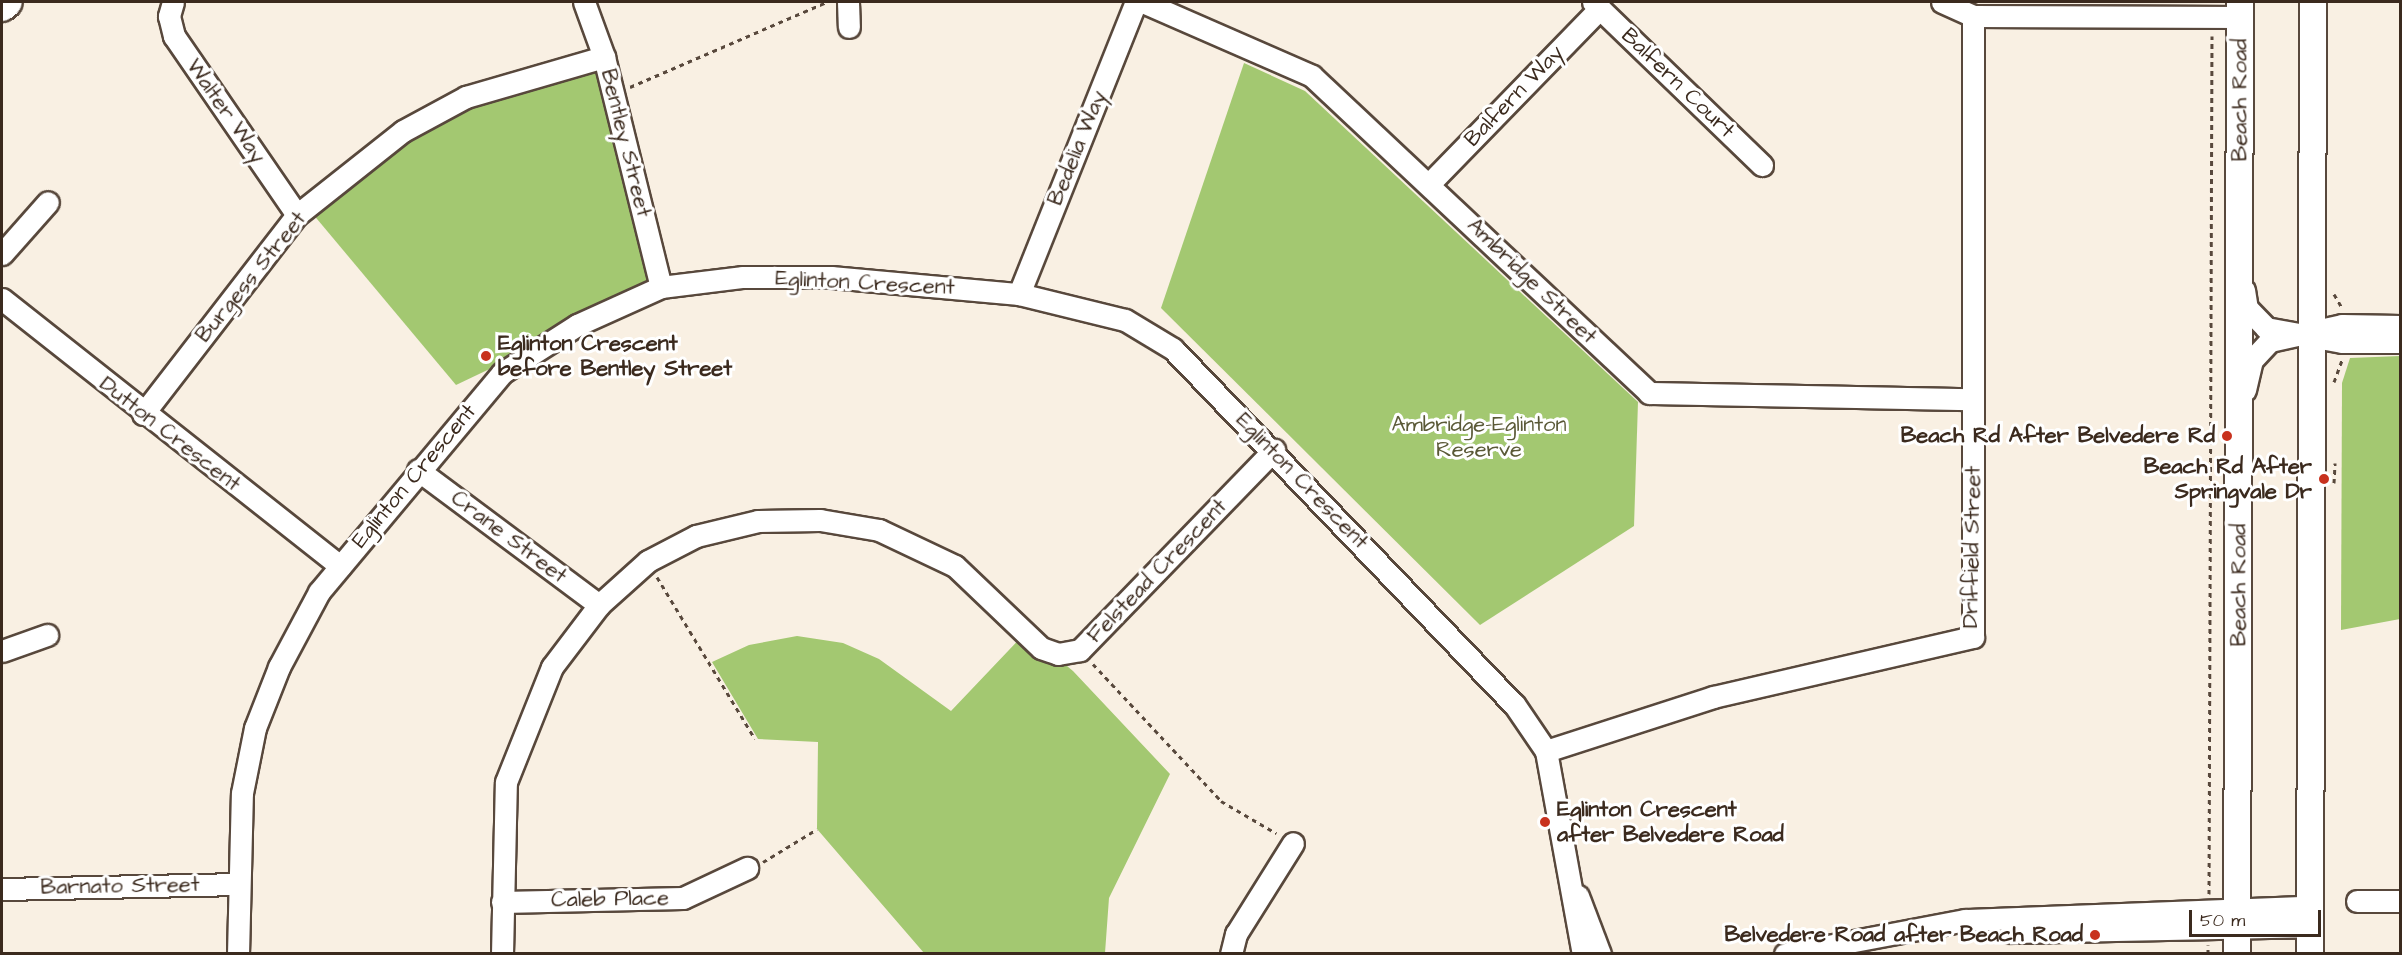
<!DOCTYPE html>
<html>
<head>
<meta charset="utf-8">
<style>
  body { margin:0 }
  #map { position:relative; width:2402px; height:955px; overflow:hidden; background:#f9f0e3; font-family:"Architects Daughter",sans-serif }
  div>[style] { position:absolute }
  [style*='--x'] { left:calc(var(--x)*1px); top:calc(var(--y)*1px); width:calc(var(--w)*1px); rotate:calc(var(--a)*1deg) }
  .green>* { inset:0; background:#a3c871 }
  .path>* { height:3px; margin-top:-1.5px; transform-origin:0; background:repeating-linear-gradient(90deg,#58483c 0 4.5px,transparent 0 9px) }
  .roads { filter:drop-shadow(2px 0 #58483c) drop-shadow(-2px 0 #58483c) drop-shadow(0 2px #58483c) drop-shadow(0 -2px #58483c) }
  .minor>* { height:21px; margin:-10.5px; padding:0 10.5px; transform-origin:10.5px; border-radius:10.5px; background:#fff }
  .major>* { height:26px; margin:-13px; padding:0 13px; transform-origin:13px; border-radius:13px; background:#fff }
  .highway>* { height:30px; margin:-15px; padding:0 15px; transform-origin:15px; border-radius:15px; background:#fff }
  .dots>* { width:16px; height:16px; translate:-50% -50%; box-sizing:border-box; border:3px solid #fff; border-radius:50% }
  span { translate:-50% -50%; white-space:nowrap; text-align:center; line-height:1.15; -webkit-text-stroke:6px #fff; paint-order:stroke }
  .street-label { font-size:22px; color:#3b2a1e }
  .poi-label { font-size:22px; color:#3b2a1e; font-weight:700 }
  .left { translate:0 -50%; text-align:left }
  .right { translate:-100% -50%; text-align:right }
  .park-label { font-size:22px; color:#5a5937 }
  .frame { position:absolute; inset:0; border:3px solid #3b2a1e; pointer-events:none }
  .scale { position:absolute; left:2189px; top:910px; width:132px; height:27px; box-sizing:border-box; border:3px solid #3b2a1e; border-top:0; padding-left:8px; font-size:18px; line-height:21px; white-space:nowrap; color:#3b2a1e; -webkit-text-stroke:4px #fff; paint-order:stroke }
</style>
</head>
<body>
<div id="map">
  <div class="green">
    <div style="clip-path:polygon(604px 57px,661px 287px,456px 385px,307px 207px,403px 131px)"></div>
    <div style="clip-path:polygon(1244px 63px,1305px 91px,1638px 402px,1634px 526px,1480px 625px,1161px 308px)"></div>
    <div style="clip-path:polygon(2400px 356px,2400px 619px,2341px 630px,2342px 383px,2350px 358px)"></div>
    <div style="clip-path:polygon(1026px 632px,1073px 671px,1170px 774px,1109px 898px,1105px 953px,924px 953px,817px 829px,818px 742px,758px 739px,712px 662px,749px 645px,797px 636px,843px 643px,879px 659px,951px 711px)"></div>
  </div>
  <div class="path">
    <div style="--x:630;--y:87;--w:214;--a:-23.4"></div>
    <div style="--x:2334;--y:294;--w:14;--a:60"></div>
    <div style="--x:2334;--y:382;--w:23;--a:-70"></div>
    <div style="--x:2334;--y:483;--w:20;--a:-87"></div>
    <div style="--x:657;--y:577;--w:189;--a:58.8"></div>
    <div style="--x:1093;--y:664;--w:187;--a:46.9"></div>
    <div style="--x:1221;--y:801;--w:64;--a:30.2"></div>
    <div style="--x:763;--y:862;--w:63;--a:-31.4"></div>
    <div style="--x:2209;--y:894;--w:858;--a:-89.8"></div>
    <div style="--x:2208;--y:954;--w:9;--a:-90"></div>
  </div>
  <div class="roads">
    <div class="minor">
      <div style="--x:173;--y:2;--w:15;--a:106"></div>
      <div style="--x:169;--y:16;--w:21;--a:76"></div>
      <div style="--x:174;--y:36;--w:217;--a:55.5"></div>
      <div style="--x:584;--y:2;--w:59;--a:70"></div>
      <div style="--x:604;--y:57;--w:237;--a:76.1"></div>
      <div style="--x:848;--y:2;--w:25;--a:88"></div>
      <div style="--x:1143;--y:2;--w:184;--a:23.6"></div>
      <div style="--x:1312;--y:76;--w:463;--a:43.2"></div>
      <div style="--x:1649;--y:393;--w:324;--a:1.1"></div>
      <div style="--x:1593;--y:2;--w:235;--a:44"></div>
      <div style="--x:1942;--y:2;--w:34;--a:24"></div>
      <div style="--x:1973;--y:16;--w:267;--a:0.2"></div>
      <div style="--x:1429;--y:184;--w:245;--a:-45.8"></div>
      <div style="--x:2;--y:254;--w:69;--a:-48.5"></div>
      <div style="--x:2244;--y:290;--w:18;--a:81"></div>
      <div style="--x:2247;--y:308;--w:28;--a:46"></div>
      <div style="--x:2266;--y:328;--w:77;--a:10.4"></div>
      <div style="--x:2342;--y:342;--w:58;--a:0"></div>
      <div style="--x:1019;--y:294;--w:315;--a:-68.2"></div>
      <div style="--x:2;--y:299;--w:431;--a:38.3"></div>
      <div style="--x:2245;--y:390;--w:31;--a:-77"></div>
      <div style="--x:2252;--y:360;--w:26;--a:-47"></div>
      <div style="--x:2270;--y:341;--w:74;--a:-12.5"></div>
      <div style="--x:2342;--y:325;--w:58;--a:1"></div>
      <div style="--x:143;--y:414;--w:252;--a:-52.3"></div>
      <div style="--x:297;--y:215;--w:135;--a:-38.4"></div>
      <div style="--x:403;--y:131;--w:72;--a:-28.4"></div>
      <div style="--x:466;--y:97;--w:144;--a:-16.2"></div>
      <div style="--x:418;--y:470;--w:226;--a:36.7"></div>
      <div style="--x:2;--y:651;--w:48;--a:-19.6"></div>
      <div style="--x:1546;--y:751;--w:176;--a:-17.9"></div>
      <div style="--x:1713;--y:697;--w:267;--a:-13"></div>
      <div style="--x:1973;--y:637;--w:621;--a:-90"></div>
      <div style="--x:2;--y:889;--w:236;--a:-1.2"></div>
      <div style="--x:1578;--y:896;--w:62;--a:69.2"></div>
      <div style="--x:2357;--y:901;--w:43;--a:0"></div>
      <div style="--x:502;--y:902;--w:181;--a:-1.3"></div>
      <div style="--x:683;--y:898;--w:71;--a:-25.1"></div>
      <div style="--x:2011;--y:932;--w:299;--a:-1.1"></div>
      <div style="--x:238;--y:954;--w:161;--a:-88.6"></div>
      <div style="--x:242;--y:793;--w:66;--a:-78.7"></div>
      <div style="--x:255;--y:728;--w:66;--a:-68.5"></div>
      <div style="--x:279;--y:667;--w:85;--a:-61.9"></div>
      <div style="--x:319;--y:592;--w:285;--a:-50.1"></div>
      <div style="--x:502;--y:373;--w:89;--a:-32.6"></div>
      <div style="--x:577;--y:325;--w:92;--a:-24.3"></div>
      <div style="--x:661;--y:287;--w:83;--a:-7"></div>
      <div style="--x:743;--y:277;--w:88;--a:0"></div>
      <div style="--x:831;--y:277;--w:189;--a:5.2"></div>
      <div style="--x:1019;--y:294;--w:109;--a:13.8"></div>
      <div style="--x:1125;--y:320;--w:56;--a:31.1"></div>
      <div style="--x:1173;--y:349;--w:492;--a:46.2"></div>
      <div style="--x:1514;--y:704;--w:57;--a:55.8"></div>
      <div style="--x:1546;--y:751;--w:206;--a:79.7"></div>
      <div style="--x:502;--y:954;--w:172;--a:-88.7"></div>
      <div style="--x:506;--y:782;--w:124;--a:-68.2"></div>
      <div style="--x:552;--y:667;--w:78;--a:-52.8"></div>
      <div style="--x:599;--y:605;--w:66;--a:-41.9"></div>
      <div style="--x:648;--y:561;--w:54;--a:-27.5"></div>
      <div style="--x:696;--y:536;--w:64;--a:-13.6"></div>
      <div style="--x:758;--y:521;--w:62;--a:-0.9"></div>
      <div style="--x:820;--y:520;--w:60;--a:9.6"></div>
      <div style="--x:879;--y:530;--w:84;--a:25.3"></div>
      <div style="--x:955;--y:566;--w:119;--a:43.6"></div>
      <div style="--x:1041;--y:648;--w:18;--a:19"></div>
      <div style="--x:1058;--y:654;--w:22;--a:-10"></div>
      <div style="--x:1080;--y:650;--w:279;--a:-45.9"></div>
      <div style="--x:1231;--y:954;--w:21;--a:-76"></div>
      <div style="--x:1236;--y:934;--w:107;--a:-57.9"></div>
      <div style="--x:1785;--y:954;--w:183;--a:-10.7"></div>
      <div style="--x:1965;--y:920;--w:345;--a:-2.2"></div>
    </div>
    <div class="major">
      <div style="--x:2237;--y:954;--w:952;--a:-89.82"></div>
      <div style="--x:2310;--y:954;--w:952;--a:-89.82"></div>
    </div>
    <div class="highway">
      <div style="--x:2;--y:6;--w:6;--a:-39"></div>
    </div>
  </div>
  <div class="dots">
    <div style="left:486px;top:356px;background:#c8321e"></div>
    <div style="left:2227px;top:436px;background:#c8321e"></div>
    <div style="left:2324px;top:479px;background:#c8321e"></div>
    <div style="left:1545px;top:822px;background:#c8321e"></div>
    <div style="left:2095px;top:935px;background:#c8321e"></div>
  </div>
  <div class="street-label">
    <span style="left:1678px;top:83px;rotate:44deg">Balfern Court</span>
    <span style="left:1514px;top:96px;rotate:-46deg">Balfern Way</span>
    <span style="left:2240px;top:100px;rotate:-90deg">Beach Road</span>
    <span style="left:226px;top:111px;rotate:55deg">Walter Way</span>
    <span style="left:626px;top:143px;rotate:76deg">Bentley Street</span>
    <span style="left:1077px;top:148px;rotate:-68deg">Bedelia Way</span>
    <span style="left:251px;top:277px;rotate:-51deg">Burgess Street</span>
    <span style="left:1532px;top:281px;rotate:44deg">Ambridge Street</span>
    <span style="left:865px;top:283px;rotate:3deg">Eglinton Crescent</span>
    <span style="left:170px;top:434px;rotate:38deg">Dutton Crescent</span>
    <span style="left:414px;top:476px;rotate:-50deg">Eglinton Crescent</span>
    <span style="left:1302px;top:481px;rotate:46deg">Eglinton Crescent</span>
    <span style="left:509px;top:537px;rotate:37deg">Crane Street</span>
    <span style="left:1972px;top:547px;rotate:-89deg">Driffield Street</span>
    <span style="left:1157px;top:571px;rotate:-46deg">Felstead Crescent</span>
    <span style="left:2239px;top:585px;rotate:-90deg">Beach Road</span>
    <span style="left:120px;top:886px;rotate:-1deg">Barnato Street</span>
    <span style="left:610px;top:899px;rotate:-1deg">Caleb Place</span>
  </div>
  <div class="poi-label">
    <span class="left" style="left:498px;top:356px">Eglinton Crescent<br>before Bentley Street</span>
    <span class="right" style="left:2215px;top:436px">Beach Rd After Belvedere Rd</span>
    <span class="right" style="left:2312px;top:479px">Beach Rd After<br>Springvale Dr</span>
    <span class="left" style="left:1557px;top:822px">Eglinton Crescent<br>after Belvedere Road</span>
    <span class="right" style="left:2083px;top:935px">Belvedere Road after Beach Road</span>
  </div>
  <div class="park-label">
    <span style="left:1479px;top:437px">Ambridge-Eglinton<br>Reserve</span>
  </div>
  <div class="frame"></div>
  <div class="scale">50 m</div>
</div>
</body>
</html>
